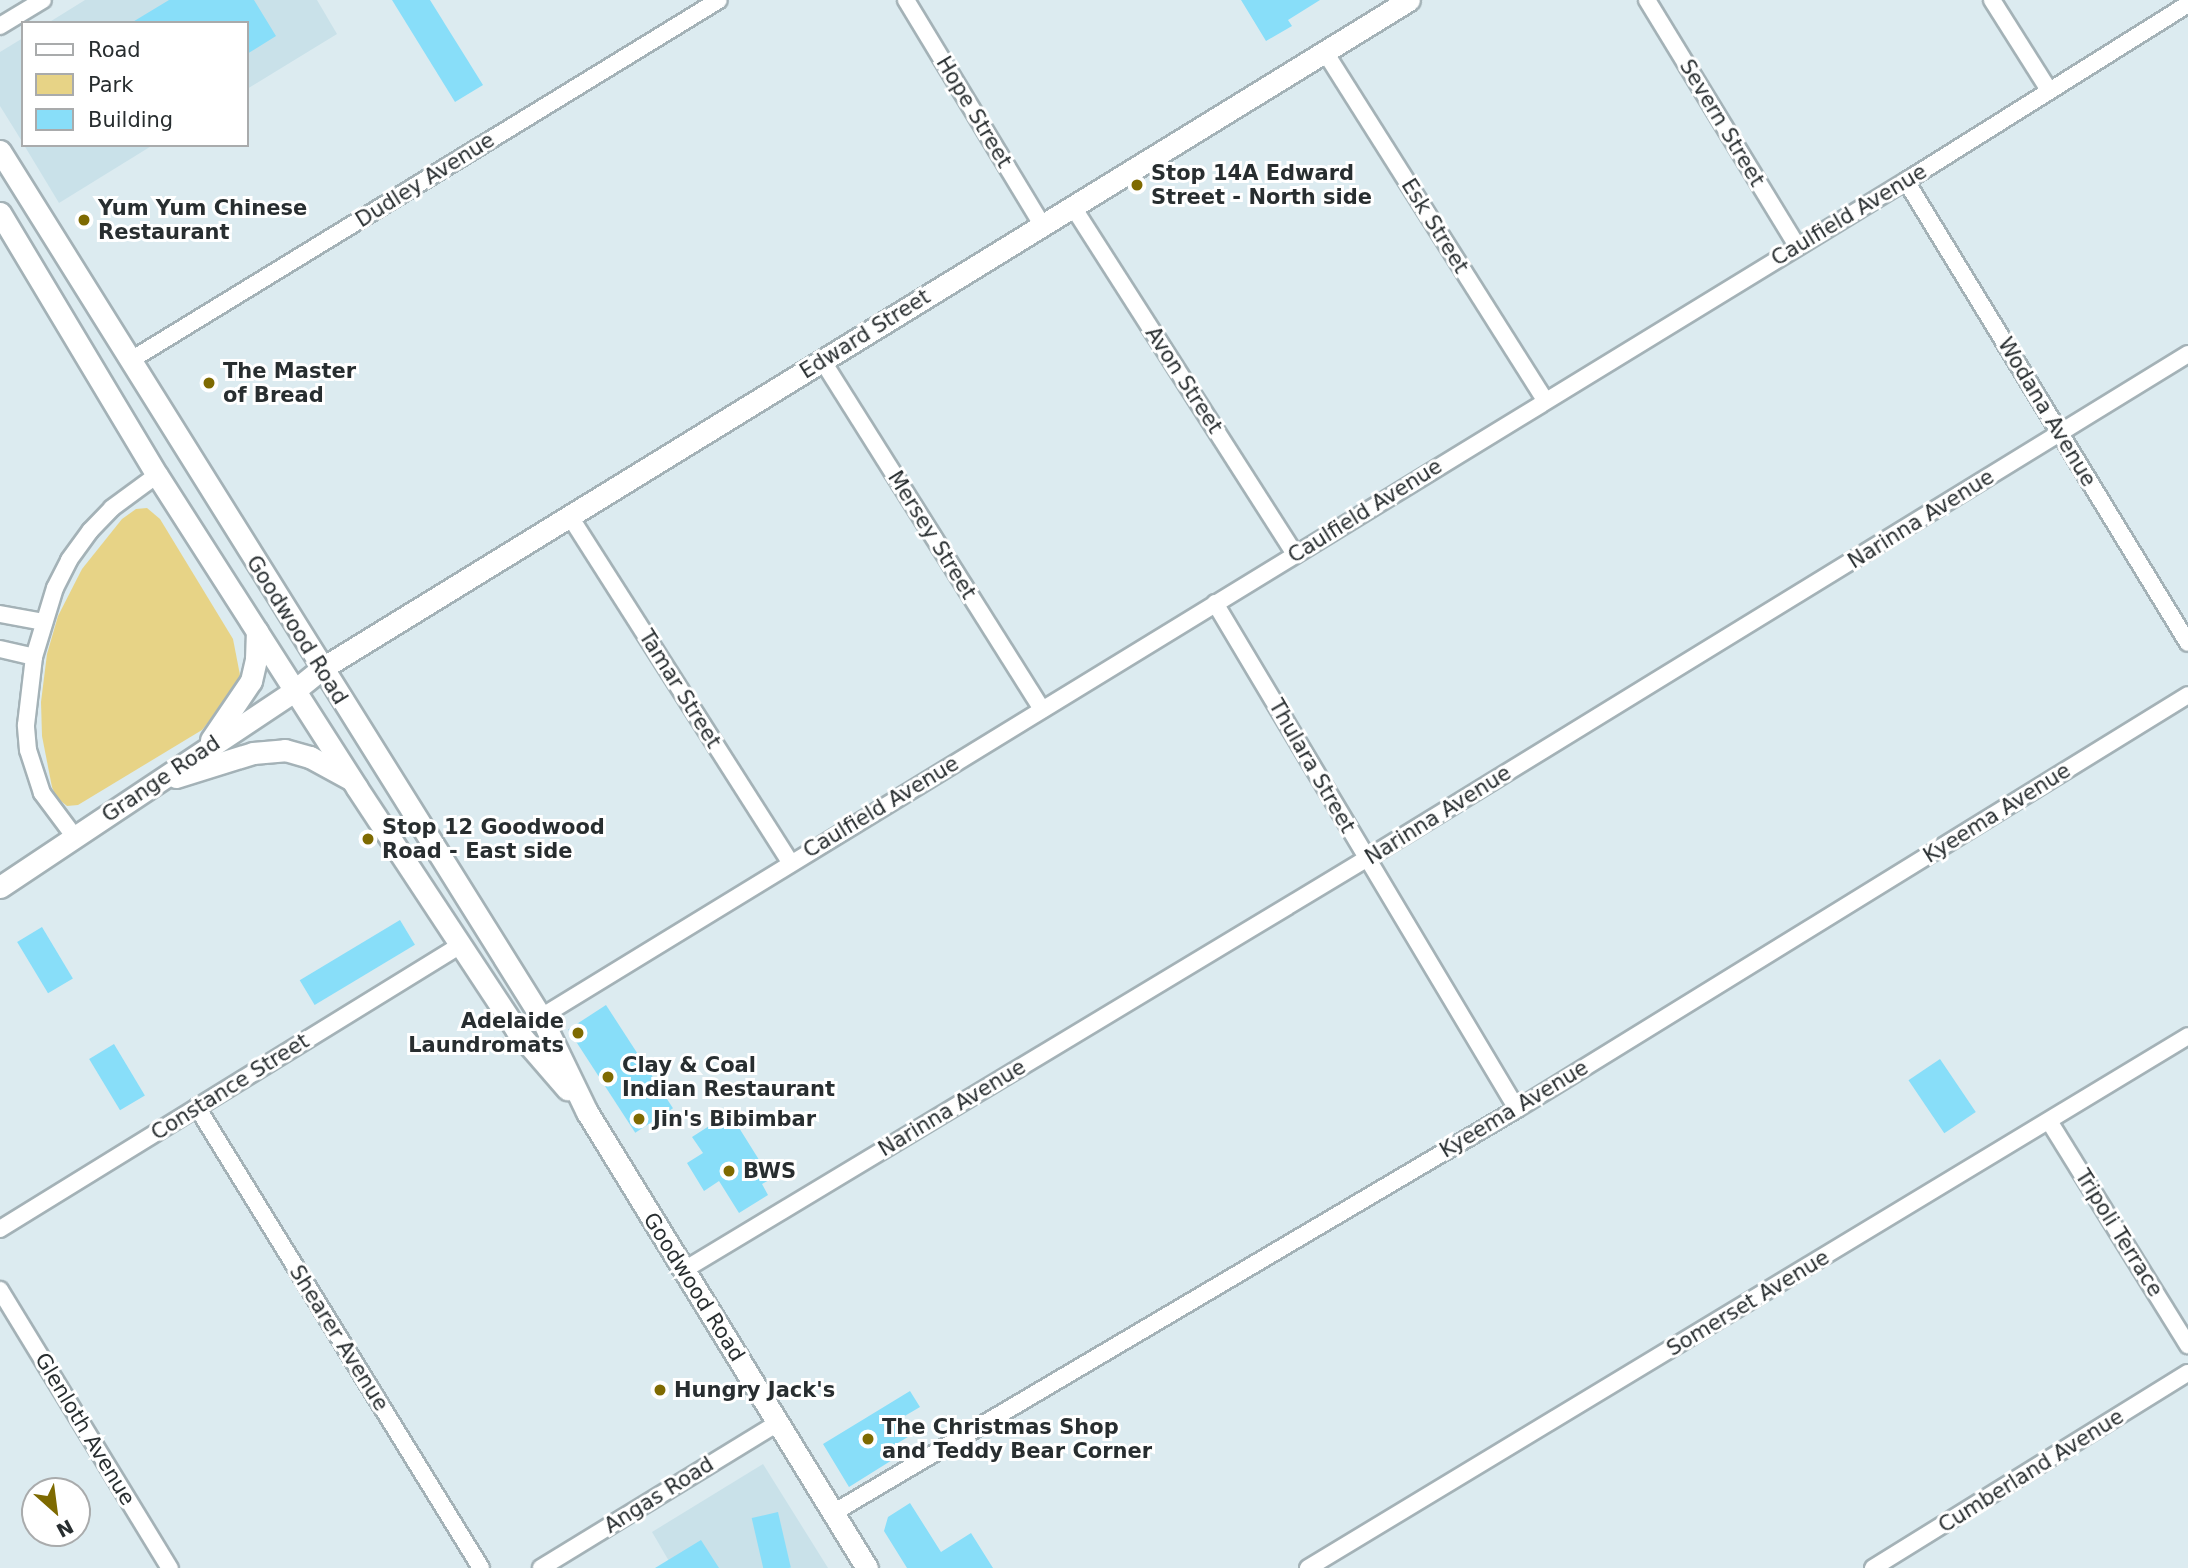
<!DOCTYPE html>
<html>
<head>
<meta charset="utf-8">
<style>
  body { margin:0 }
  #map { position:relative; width:2188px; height:1568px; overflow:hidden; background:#dcebf0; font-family:"DejaVu Sans",sans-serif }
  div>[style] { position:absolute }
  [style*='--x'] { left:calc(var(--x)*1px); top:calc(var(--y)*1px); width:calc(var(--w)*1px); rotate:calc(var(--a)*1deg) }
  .built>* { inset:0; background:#c9e1e9 }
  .green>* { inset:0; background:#e7d386 }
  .building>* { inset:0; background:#88def9; transform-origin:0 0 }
  .roads { filter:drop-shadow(2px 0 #a4b2b7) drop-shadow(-2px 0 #a4b2b7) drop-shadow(0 2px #a4b2b7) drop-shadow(0 -2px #a4b2b7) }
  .street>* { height:16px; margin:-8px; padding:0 8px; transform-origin:8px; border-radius:8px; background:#fff }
  .secondary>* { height:21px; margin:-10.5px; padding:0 10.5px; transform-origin:10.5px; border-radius:10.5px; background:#fff }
  .dots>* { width:19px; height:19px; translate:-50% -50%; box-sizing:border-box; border:4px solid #fff; border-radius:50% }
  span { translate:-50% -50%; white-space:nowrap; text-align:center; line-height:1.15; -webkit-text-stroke:6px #fff; paint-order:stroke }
  .street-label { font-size:21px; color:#282e30 }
  .poi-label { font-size:21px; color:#282e30; font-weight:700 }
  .left { translate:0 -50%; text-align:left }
  .right { translate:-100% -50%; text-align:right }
  .legend { position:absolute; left:21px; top:21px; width:228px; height:126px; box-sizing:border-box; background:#fff; border:2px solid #a9abac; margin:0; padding:9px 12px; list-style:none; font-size:21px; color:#282e30 }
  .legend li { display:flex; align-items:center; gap:14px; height:35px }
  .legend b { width:35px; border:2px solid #a9abac }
  .north { position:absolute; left:21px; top:1477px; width:70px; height:70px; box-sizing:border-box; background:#fff; border:2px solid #a9abac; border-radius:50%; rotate:152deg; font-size:19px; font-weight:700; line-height:28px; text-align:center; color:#282e30 }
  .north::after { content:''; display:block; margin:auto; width:24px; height:32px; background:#7e6a01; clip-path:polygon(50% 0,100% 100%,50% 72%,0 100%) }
</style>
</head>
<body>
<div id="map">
  <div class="built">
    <div style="clip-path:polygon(85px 0,317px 0,337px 34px,247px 89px,247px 23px,48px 23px)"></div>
    <div style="clip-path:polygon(23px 38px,23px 143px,0 106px,0 52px)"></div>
    <div style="clip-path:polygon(24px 145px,153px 145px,59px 203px)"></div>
    <div style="clip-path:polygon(763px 1464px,828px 1568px,673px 1568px,652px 1532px)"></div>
  </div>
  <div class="green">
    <div style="clip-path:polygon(147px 508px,160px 519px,233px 639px,240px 675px,237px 687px,202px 730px,78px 805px,67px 806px,56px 797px,52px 787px,42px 736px,41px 702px,47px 654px,58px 616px,82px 569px,122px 519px,136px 509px)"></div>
  </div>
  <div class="building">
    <div style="clip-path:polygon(169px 0,254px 0,276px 36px,247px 54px,247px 23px,131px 23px)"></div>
    <div style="clip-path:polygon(392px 0,430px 0,483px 85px,455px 102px)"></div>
    <div style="clip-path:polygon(1241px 0,1320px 0,1288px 20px,1292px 26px,1266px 41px)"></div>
    <div style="left:400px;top:920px;width:29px;height:117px;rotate:59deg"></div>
    <div style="left:42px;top:927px;width:60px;height:29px;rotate:59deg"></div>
    <div style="left:606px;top:1005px;width:123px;height:45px;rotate:57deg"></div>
    <div style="left:114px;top:1044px;width:60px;height:29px;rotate:59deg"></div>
    <div style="left:1940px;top:1059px;width:64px;height:38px;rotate:56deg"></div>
    <div style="clip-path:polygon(720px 1119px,727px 1129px,736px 1123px,771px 1179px,762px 1184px,768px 1195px,739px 1213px,719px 1181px,704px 1191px,687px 1163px,703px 1153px,692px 1137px)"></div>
    <div style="clip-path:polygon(910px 1391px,920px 1407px,903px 1417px,913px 1434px,891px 1447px,897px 1457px,849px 1487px,823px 1444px)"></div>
    <div style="clip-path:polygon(910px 1503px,941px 1552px,971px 1533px,993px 1568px,907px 1568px,884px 1531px,888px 1517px)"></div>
    <div style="left:778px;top:1512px;width:57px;height:27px;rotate:77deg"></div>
    <div style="clip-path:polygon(701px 1540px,719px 1568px,655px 1568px)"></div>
  </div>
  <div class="roads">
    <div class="street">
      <div style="--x:906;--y:0;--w:263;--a:58.8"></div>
      <div style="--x:1647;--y:0;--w:289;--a:58.6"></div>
      <div style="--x:1992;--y:0;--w:107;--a:57.7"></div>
      <div style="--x:0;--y:26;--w:50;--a:-31.2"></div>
      <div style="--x:1325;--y:52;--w:412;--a:57.7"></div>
      <div style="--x:1906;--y:181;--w:541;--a:58.6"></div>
      <div style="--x:1073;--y:207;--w:412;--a:57.4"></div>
      <div style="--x:131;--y:360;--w:689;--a:-31.48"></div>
      <div style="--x:822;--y:360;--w:413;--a:57.8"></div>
      <div style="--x:569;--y:515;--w:411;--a:57.5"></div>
      <div style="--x:1215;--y:603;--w:589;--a:59.17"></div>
      <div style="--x:0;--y:614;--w:45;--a:10.3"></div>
      <div style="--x:0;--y:649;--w:35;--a:13"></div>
      <div style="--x:74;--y:836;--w:54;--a:-126.7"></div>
      <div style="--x:42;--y:793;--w:45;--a:-108"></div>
      <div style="--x:28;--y:750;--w:25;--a:-95"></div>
      <div style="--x:26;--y:725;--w:68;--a:-83.3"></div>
      <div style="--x:34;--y:657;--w:72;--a:-73.1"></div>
      <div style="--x:55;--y:588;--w:31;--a:-63"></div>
      <div style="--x:69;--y:560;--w:36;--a:-54"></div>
      <div style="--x:90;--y:531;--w:32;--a:-46"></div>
      <div style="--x:112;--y:508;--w:56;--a:-36.3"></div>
      <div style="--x:541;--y:1017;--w:1601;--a:-31.49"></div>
      <div style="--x:1906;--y:181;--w:333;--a:-32.1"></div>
      <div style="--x:197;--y:1107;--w:541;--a:58.36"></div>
      <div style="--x:2049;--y:1121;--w:264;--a:58.2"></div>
      <div style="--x:0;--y:1229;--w:539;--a:-31.66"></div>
      <div style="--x:684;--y:1270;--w:796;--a:-31.07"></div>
      <div style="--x:1366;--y:859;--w:965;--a:-31.56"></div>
      <div style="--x:0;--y:1290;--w:326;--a:58.6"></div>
      <div style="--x:833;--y:1513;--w:794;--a:-30.57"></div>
      <div style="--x:1517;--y:1109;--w:788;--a:-31.67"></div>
      <div style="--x:541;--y:1568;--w:278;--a:-31.5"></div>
      <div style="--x:1308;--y:1568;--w:1028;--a:-31.15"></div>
      <div style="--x:1873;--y:1568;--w:370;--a:-31.8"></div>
    </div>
    <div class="secondary">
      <div style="--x:0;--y:151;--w:1021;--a:58.01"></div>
      <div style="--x:541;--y:1017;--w:106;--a:64.2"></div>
      <div style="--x:587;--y:1112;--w:535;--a:58.45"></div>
      <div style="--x:0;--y:213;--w:305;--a:59.1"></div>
      <div style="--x:157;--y:475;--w:371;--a:57.4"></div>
      <div style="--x:357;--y:788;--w:291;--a:56.6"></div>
      <div style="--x:517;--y:1031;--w:77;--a:49.2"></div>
      <div style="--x:211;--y:740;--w:71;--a:-55.9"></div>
      <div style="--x:251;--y:681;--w:23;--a:-77"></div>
      <div style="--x:256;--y:659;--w:28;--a:-88"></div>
      <div style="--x:176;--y:777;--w:81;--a:-17.3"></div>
      <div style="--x:253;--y:753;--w:32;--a:-5"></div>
      <div style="--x:285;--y:750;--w:26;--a:16"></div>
      <div style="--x:310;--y:757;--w:46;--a:28.8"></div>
      <div style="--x:0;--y:887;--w:353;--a:-33.7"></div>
      <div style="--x:294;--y:691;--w:35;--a:-39"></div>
      <div style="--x:321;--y:669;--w:1277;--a:-31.59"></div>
    </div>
  </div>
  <div class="dots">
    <div style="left:1137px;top:185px;background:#7e6a01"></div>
    <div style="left:84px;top:220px;background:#7e6a01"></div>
    <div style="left:209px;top:383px;background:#7e6a01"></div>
    <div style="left:368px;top:839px;background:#7e6a01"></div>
    <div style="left:578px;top:1033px;background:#7e6a01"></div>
    <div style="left:608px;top:1077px;background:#7e6a01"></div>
    <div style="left:639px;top:1119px;background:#7e6a01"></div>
    <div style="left:729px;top:1171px;background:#7e6a01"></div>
    <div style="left:660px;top:1390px;background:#7e6a01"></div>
    <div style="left:868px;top:1439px;background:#7e6a01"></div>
  </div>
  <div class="street-label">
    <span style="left:974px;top:112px;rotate:59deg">Hope Street</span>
    <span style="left:1722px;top:123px;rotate:59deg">Severn Street</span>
    <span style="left:425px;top:180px;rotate:-32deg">Dudley Avenue</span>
    <span style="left:1849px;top:215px;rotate:-31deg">Caulfield Avenue</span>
    <span style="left:1435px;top:226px;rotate:58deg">Esk Street</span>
    <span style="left:865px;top:334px;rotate:-32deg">Edward Street</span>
    <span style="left:1184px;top:380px;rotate:57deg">Avon Street</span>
    <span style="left:2047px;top:412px;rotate:59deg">Wodana Avenue</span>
    <span style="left:1365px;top:511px;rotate:-32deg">Caulfield Avenue</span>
    <span style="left:1921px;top:519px;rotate:-32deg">Narinna Avenue</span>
    <span style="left:932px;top:535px;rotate:58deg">Mersey Street</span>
    <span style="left:297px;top:630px;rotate:58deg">Goodwood Road</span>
    <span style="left:680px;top:689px;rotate:58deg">Tamar Street</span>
    <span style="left:1312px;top:766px;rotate:60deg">Thulara Street</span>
    <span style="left:161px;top:779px;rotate:-34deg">Grange Road</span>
    <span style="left:881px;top:807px;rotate:-31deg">Caulfield Avenue</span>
    <span style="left:1997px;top:813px;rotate:-32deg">Kyeema Avenue</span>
    <span style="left:1438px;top:815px;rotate:-32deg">Narinna Avenue</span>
    <span style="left:230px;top:1087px;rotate:-32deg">Constance Street</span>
    <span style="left:952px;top:1108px;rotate:-31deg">Narinna Avenue</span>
    <span style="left:1514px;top:1109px;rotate:-31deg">Kyeema Avenue</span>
    <span style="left:2119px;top:1233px;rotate:58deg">Tripoli Terrace</span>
    <span style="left:694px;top:1287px;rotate:58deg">Goodwood Road</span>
    <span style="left:1748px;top:1303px;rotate:-31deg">Somerset Avenue</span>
    <span style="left:339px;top:1338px;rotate:58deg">Shearer Avenue</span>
    <span style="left:85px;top:1429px;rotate:59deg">Glenloth Avenue</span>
    <span style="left:2031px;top:1471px;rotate:-32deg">Cumberland Avenue</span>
    <span style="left:659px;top:1495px;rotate:-32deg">Angas Road</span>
  </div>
  <div class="poi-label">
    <span class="left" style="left:1151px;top:185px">Stop 14A Edward<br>Street - North side</span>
    <span class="left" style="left:98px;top:220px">Yum Yum Chinese<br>Restaurant</span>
    <span class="left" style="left:223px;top:383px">The Master<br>of Bread</span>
    <span class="left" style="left:382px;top:839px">Stop 12 Goodwood<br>Road - East side</span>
    <span class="right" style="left:564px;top:1033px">Adelaide<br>Laundromats</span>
    <span class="left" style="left:622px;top:1077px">Clay &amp; Coal<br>Indian Restaurant</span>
    <span class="left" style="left:653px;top:1119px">Jin's Bibimbar</span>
    <span class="left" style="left:743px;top:1171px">BWS</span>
    <span class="left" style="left:674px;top:1390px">Hungry Jack's</span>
    <span class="left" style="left:882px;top:1439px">The Christmas Shop<br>and Teddy Bear Corner</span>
  </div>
  <ul class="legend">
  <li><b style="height:9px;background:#fff"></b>Road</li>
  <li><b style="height:19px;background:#e7d386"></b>Park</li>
  <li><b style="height:19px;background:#88def9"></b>Building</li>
  </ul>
  <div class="north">N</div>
</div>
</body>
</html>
